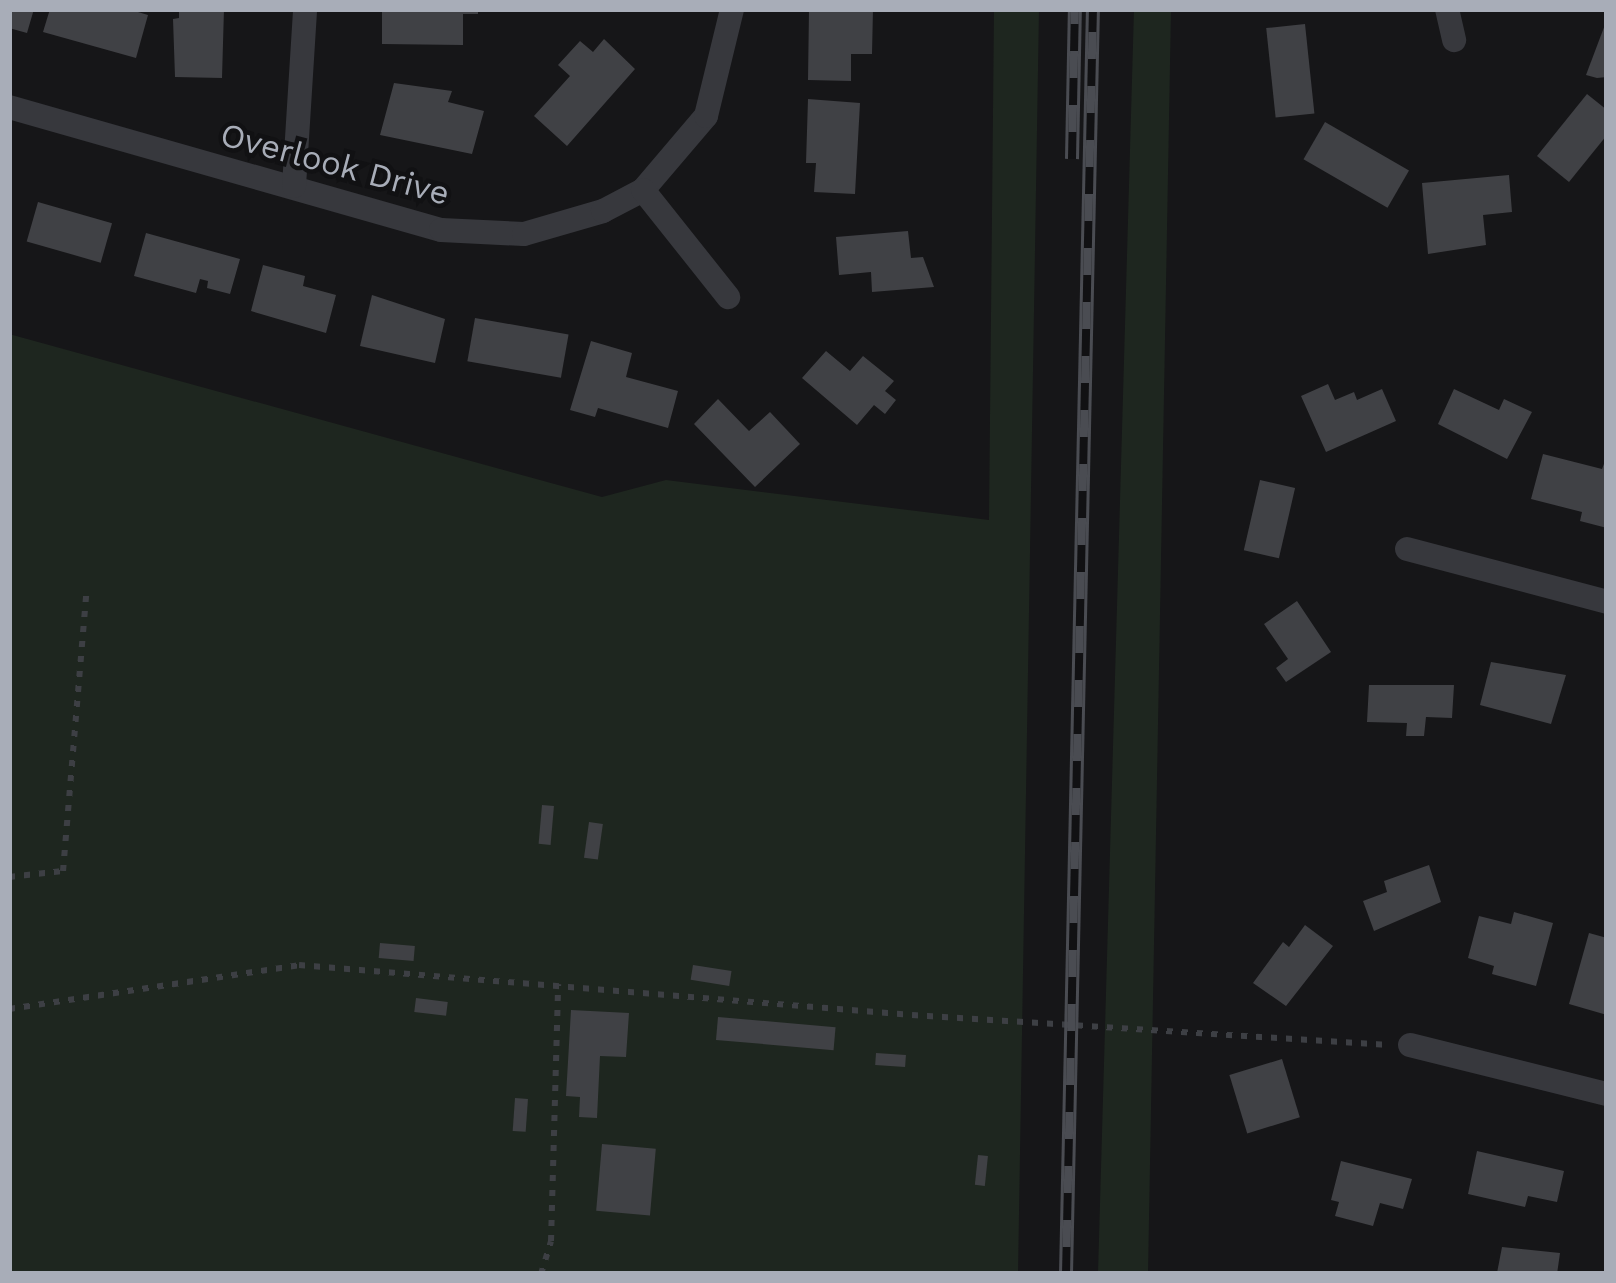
<!DOCTYPE html>
<html>
<head>
<meta charset="utf-8">
<style>
  body { margin:0 }
  #map { position:relative; width:1616px; height:1283px; overflow:hidden; background:#161618; font-family:"Work Sans",sans-serif }
  div>[style] { position:absolute }
  [style*='--x'] { left:calc(var(--x)*1px); top:calc(var(--y)*1px); width:calc(var(--w)*1px); rotate:calc(var(--a)*1deg) }
  .green>* { inset:0; background:#1e261f }
  .building>* { inset:0; background:#404145; transform-origin:0 0 }
  .path>* { height:6px; margin-top:-3px; transform-origin:0; background:repeating-linear-gradient(90deg,#3d3f44 0 6px,transparent 0 15px) }
  .minor>* { height:24px; margin:-12px; padding:0 12px; transform-origin:12px; border-radius:12px; background:#37383d }
  .rail>* { height:14px; margin-top:-7px; transform-origin:0; background:repeating-linear-gradient(90deg,#111113 0 27px,#4a4c52 0 54px); box-sizing:border-box; border-block:3px solid #4a4c52 }
  span { translate:-50% -50%; white-space:nowrap; text-align:center; line-height:1.15; -webkit-text-stroke:9px #111113; paint-order:stroke }
  .street-label { font-size:33px; color:#a8adb8 }
  .frame { position:absolute; inset:0; border:12px solid #a8adb8; pointer-events:none }
</style>
</head>
<body>
<div id="map">
  <div class="green">
    <div style="clip-path:polygon(994px 9px,1039px 9px,1018px 1274px,9px 1274px,9px 334px,602px 497px,666px 480px,989px 520px)"></div>
    <div style="clip-path:polygon(1134px 9px,1171px 9px,1148px 1274px,1098px 1274px)"></div>
  </div>
  <div class="building">
    <div style="clip-path:polygon(9px 9px,34px 9px,27px 33px,9px 28px)"></div>
    <div style="clip-path:polygon(50px 9px,128px 9px,148px 15px,136px 58px,43px 32px)"></div>
    <div style="clip-path:polygon(179px 9px,224px 9px,222px 78px,175px 77px,173px 19px,179px 18px)"></div>
    <div style="clip-path:polygon(382px 9px,478px 9px,478px 14px,463px 14px,463px 45px,382px 44px)"></div>
    <div style="clip-path:polygon(809px 9px,873px 9px,872px 54px,851px 54px,851px 81px,808px 80px)"></div>
    <div style="clip-path:polygon(1606px 22px,1607px 77px,1597px 78px,1586px 75px)"></div>
    <div style="left:1305px;top:24px;width:90px;height:39px;rotate:84deg"></div>
    <div style="clip-path:polygon(604px 39px,635px 69px,567px 146px,534px 116px,570px 76px,558px 65px,580px 41px,593px 52px)"></div>
    <div style="clip-path:polygon(394px 83px,452px 91px,448px 102px,484px 111px,472px 154px,380px 135px)"></div>
    <div style="clip-path:polygon(1587px 94px,1607px 110px,1607px 135px,1569px 182px,1537px 156px)"></div>
    <div style="clip-path:polygon(808px 99px,860px 103px,855px 194px,814px 192px,816px 163px,806px 163px)"></div>
    <div style="left:1325px;top:122px;width:97px;height:43px;rotate:30deg"></div>
    <div style="clip-path:polygon(1509px 175px,1512px 212px,1483px 215px,1486px 245px,1428px 254px,1422px 183px)"></div>
    <div style="left:38px;top:202px;width:77px;height:41px;rotate:16deg"></div>
    <div style="clip-path:polygon(908px 231px,911px 258px,923px 257px,934px 287px,872px 292px,871px 272px,839px 275px,836px 237px)"></div>
    <div style="clip-path:polygon(146px 233px,240px 259px,230px 294px,207px 288px,208px 281px,200px 279px,196px 293px,134px 276px)"></div>
    <div style="clip-path:polygon(263px 265px,305px 276px,303px 286px,336px 295px,326px 333px,251px 311px)"></div>
    <div style="clip-path:polygon(372px 295px,445px 319px,435px 363px,360px 346px)"></div>
    <div style="left:475px;top:318px;width:95px;height:44px;rotate:10deg"></div>
    <div style="clip-path:polygon(591px 341px,632px 353px,626px 377px,678px 391px,668px 428px,598px 408px,595px 417px,570px 410px)"></div>
    <div style="clip-path:polygon(826px 351px,850px 371px,863px 356px,894px 381px,885px 391px,896px 400px,885px 414px,874px 405px,857px 425px,802px 378px)"></div>
    <div style="clip-path:polygon(1328px 384px,1335px 400px,1354px 392px,1357px 400px,1382px 389px,1396px 421px,1326px 452px,1301px 396px)"></div>
    <div style="clip-path:polygon(1454px 389px,1499px 410px,1504px 399px,1532px 412px,1507px 459px,1438px 424px)"></div>
    <div style="clip-path:polygon(718px 399px,749px 431px,770px 412px,800px 444px,755px 487px,694px 424px)"></div>
    <div style="clip-path:polygon(1543px 454px,1602px 469px,1607px 456px,1607px 528px,1580px 521px,1582px 512px,1531px 499px)"></div>
    <div style="left:1260px;top:480px;width:36px;height:72px;rotate:13deg"></div>
    <div style="clip-path:polygon(1297px 601px,1331px 652px,1286px 682px,1276px 668px,1288px 659px,1264px 624px)"></div>
    <div style="clip-path:polygon(1491px 662px,1566px 675px,1551px 724px,1480px 705px)"></div>
    <div style="clip-path:polygon(1369px 685px,1454px 685px,1452px 718px,1426px 717px,1424px 736px,1406px 736px,1407px 723px,1367px 722px)"></div>
    <div style="left:542px;top:805px;width:12px;height:39px;rotate:5deg"></div>
    <div style="left:589px;top:822px;width:14px;height:36px;rotate:8deg"></div>
    <div style="clip-path:polygon(1429px 865px,1441px 902px,1374px 931px,1363px 901px,1387px 892px,1384px 881px)"></div>
    <div style="clip-path:polygon(1514px 912px,1553px 923px,1536px 986px,1492px 974px,1494px 966px,1468px 958px,1479px 916px,1511px 924px)"></div>
    <div style="clip-path:polygon(1305px 925px,1333px 946px,1286px 1006px,1253px 983px,1283px 942px,1289px 947px)"></div>
    <div style="clip-path:polygon(1589px 933px,1607px 938px,1607px 1015px,1569px 1004px)"></div>
    <div style="left:380px;top:943px;width:35px;height:15px;rotate:5deg"></div>
    <div style="left:693px;top:965px;width:39px;height:15px;rotate:9deg"></div>
    <div style="left:416px;top:998px;width:32px;height:14px;rotate:7deg"></div>
    <div style="clip-path:polygon(571px 1010px,629px 1013px,626px 1057px,600px 1056px,597px 1118px,579px 1117px,580px 1097px,566px 1096px)"></div>
    <div style="left:718px;top:1017px;width:118px;height:23px;rotate:5deg"></div>
    <div style="left:876px;top:1053px;width:30px;height:12px;rotate:4deg"></div>
    <div style="left:1282px;top:1059px;width:61px;height:55px;rotate:73deg"></div>
    <div style="left:515px;top:1098px;width:13px;height:33px;rotate:4deg"></div>
    <div style="left:602px;top:1144px;width:54px;height:67px;rotate:5deg"></div>
    <div style="clip-path:polygon(1477px 1151px,1564px 1171px,1557px 1202px,1528px 1196px,1525px 1207px,1468px 1194px)"></div>
    <div style="left:978px;top:1155px;width:10px;height:30px;rotate:6deg"></div>
    <div style="clip-path:polygon(1341px 1161px,1412px 1179px,1403px 1209px,1380px 1203px,1373px 1226px,1335px 1216px,1339px 1202px,1331px 1200px)"></div>
    <div style="clip-path:polygon(1502px 1247px,1560px 1253px,1557px 1274px,1497px 1273px)"></div>
  </div>
  <div class="path">
    <div style="--x:9;--y:877;--w:54;--a:-6.3"></div>
    <div style="--x:63;--y:871;--w:277;--a:-85.2"></div>
    <div style="--x:9;--y:1009;--w:293;--a:-8.6"></div>
    <div style="--x:299;--y:965;--w:615;--a:4.66"></div>
    <div style="--x:912;--y:1015;--w:474;--a:3.6"></div>
    <div style="--x:541;--y:1274;--w:34;--a:-73"></div>
    <div style="--x:551;--y:1241;--w:257;--a:-88.4"></div>
  </div>
  <div class="minor">
    <div style="--x:1447;--y:9;--w:32;--a:77"></div>
    <div style="--x:9;--y:107;--w:449;--a:15.9"></div>
    <div style="--x:441;--y:230;--w:83;--a:2.8"></div>
    <div style="--x:524;--y:234;--w:82;--a:-16.2"></div>
    <div style="--x:603;--y:211;--w:45;--a:-27.7"></div>
    <div style="--x:643;--y:190;--w:97;--a:-49.6"></div>
    <div style="--x:706;--y:116;--w:110;--a:-76.3"></div>
    <div style="--x:294;--y:186;--w:177;--a:-86.4"></div>
    <div style="--x:643;--y:190;--w:137;--a:51.5"></div>
    <div style="--x:1407;--y:549;--w:207;--a:14.8"></div>
    <div style="--x:1410;--y:1045;--w:203;--a:14"></div>
  </div>
  <div class="rail">
    <div style="--x:1072;--y:159;--w:150;--a:-88.9"></div>
    <div style="--x:1066;--y:1274;--w:1265;--a:-88.78"></div>
  </div>
  <div class="street-label">
    <span style="left:335px;top:164px;rotate:15deg">Overlook Drive</span>
  </div>
  <div class="frame"></div>
</div>
</body>
</html>
